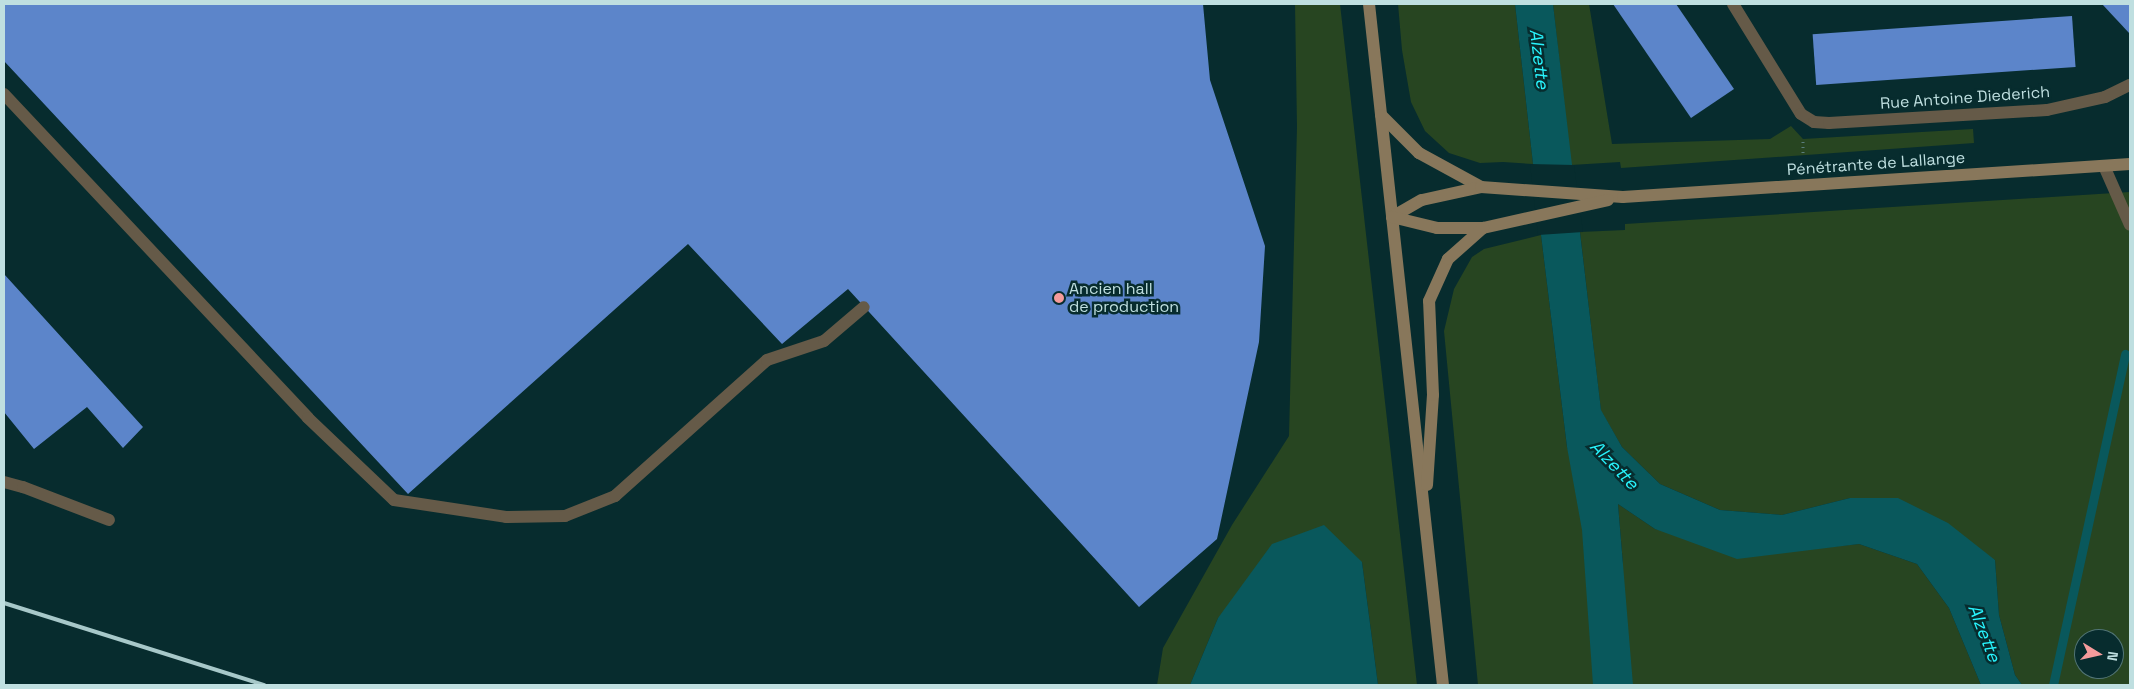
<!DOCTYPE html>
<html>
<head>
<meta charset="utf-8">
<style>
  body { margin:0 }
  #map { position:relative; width:2134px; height:689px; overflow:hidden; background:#072c2e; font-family:"Space Grotesk",sans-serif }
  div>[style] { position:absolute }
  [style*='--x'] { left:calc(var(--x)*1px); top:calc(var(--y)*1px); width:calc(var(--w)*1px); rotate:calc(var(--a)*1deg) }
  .green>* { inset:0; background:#274521 }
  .water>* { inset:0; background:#09585c }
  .pier>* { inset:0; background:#072c2e }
  .stream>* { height:9px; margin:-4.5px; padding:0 4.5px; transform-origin:4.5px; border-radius:4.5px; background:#09585c }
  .building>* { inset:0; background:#5c85ca; transform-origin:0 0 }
  .path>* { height:3px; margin-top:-1.5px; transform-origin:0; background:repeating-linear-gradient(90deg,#5b7e7f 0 1px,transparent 0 5px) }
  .lane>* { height:12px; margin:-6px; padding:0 6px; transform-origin:6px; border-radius:6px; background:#655a48 }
  .street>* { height:12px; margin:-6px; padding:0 6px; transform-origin:6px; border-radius:6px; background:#655a48 }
  .secondary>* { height:12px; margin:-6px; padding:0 6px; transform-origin:6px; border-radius:6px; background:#88775b }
  .rail>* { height:4px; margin:-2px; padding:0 2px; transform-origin:2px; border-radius:2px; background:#a7c8c9 }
  .dots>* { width:14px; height:14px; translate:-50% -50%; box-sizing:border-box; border:2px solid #072c2e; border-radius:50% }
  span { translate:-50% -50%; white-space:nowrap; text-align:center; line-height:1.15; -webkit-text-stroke:5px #072c2e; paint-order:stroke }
  .street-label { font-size:16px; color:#bfdfe0 }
  .poi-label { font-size:16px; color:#bfdfe0 }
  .left { translate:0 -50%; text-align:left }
  .water-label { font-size:18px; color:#28f4fd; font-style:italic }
  .frame { position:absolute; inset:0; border:5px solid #bfdfe0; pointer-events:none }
  .north { position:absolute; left:2074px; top:629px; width:50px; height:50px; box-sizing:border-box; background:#072c2e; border:1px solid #517475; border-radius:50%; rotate:99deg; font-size:14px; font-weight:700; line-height:20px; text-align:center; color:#bfdfe0 }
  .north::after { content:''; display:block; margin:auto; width:18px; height:22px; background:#f59b9b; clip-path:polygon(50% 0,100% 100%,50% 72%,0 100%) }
</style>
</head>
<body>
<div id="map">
  <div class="green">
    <div style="clip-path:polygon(1295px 4px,1340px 4px,1417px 685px,1378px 685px,1362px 562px,1218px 618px,1190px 685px,1157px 685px,1163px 648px,1232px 525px,1289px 436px,1297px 127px)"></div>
    <div style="clip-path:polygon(1398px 4px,1515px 4px,1533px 164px,1503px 162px,1480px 163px,1449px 153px,1425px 131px,1411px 102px,1402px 50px)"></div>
    <div style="clip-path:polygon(1553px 4px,1589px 4px,1612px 144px,1770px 139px,1791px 126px,1803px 139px,1973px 129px,1974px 143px,1621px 168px,1620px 162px,1571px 165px)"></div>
    <div style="clip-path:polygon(evenodd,2130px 192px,2130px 685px,2022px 685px,2015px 675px,1999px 615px,1995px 560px,1850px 498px,1782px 515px,1720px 510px,1660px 484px,1622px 447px,1601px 411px,1580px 232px,1625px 230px,1625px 224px,2130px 192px,2084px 639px,2114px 639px,2114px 669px,2084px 669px,2084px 639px)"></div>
    <div style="clip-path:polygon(1541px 235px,1567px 447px,1623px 564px,1618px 504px,1655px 529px,1798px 550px,1859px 544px,1917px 564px,1949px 608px,1981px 685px,1478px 685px,1444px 331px,1454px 289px,1472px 257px,1484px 249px)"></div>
  </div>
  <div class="water">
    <div style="clip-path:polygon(1515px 4px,1553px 4px,1601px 410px,1622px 447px,1660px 484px,1720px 510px,1782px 515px,1850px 498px,1898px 498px,1948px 523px,1995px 560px,1999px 615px,2015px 675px,2022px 685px,1981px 685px,1949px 608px,1917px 564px,1859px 544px,1737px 559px,1655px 529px,1618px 504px,1633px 685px,1593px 685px,1582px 530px,1567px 447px,1541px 235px)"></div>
    <div style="clip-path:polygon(1324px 525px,1362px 562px,1378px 685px,1190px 685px,1218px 618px,1272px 544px)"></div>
  </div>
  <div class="pier">
    <div style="clip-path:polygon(1530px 164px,1574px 165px,1583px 232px,1538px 235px)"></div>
  </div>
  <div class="stream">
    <div style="--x:2053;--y:685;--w:339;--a:-77.7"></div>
  </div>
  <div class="building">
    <div style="clip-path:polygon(4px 4px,1203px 4px,1210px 80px,1265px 246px,1259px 342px,1217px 539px,1139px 607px,848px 289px,782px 344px,688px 244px,408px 494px,4px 61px)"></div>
    <div style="clip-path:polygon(1613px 4px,1676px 4px,1734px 89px,1691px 118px)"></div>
    <div style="clip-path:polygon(2102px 4px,2130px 4px,2130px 34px)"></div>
    <div style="left:2072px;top:16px;width:51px;height:260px;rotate:86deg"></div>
    <div style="clip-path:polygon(4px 274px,143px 427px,123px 448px,87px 407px,34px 449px,4px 412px)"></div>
  </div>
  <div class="path">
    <div style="--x:1803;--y:141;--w:14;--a:90"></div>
  </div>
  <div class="lane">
    <div style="--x:4;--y:94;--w:444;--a:46.8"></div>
    <div style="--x:308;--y:418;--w:119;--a:43.6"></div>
    <div style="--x:394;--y:500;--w:113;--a:8.6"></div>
    <div style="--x:506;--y:517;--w:59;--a:-1"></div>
    <div style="--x:565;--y:516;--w:54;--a:-21.8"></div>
    <div style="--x:615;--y:496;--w:204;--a:-41.8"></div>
    <div style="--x:767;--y:360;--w:60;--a:-18.4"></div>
    <div style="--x:824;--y:341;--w:52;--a:-40.4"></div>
    <div style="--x:2104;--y:166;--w:64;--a:66.2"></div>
    <div style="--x:4;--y:482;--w:20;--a:15"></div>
    <div style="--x:23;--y:487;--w:92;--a:21"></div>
  </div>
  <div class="street">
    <div style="--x:1733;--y:4;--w:129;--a:58.3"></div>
    <div style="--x:1801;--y:114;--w:15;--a:32"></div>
    <div style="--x:1814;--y:122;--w:15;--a:4"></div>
    <div style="--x:1829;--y:123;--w:218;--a:-3.4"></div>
    <div style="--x:2047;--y:110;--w:59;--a:-12.6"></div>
    <div style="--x:2105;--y:97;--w:28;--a:-26"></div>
  </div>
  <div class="secondary">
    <div style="--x:1369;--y:4;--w:685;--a:83.8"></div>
    <div style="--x:1381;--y:115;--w:54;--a:45"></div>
    <div style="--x:1419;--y:153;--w:71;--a:28.7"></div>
    <div style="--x:1392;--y:217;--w:34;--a:-30"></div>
    <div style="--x:1422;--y:200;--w:60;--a:-12.4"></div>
    <div style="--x:1481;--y:187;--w:142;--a:4"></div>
    <div style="--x:1623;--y:197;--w:508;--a:-3.72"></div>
    <div style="--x:1392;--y:217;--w:46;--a:13.7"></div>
    <div style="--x:1437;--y:228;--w:46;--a:0"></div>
    <div style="--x:1483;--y:228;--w:128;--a:-12.6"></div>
    <div style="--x:1427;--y:485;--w:90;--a:-86.2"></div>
    <div style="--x:1433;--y:395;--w:94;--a:-92.4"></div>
    <div style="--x:1429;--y:301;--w:46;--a:-65.7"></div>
    <div style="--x:1448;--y:259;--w:47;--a:-41.5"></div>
  </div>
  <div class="rail">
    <div style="--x:4;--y:603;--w:273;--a:17.5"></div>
  </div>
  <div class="dots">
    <div style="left:1059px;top:298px;background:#f59b9b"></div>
  </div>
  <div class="street-label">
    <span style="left:1965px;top:98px;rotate:-4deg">Rue Antoine Diederich</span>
    <span style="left:1876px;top:164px;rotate:-4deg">Pénétrante de Lallange</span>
  </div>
  <div class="poi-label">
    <span class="left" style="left:1069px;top:298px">Ancien hall<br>de production</span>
  </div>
  <div class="water-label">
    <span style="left:1539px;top:59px;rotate:83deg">Alzette</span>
    <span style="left:1614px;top:465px;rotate:46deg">Alzette</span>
    <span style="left:1984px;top:633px;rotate:69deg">Alzette</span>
  </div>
  <div class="frame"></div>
  <div class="north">N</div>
</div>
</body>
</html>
